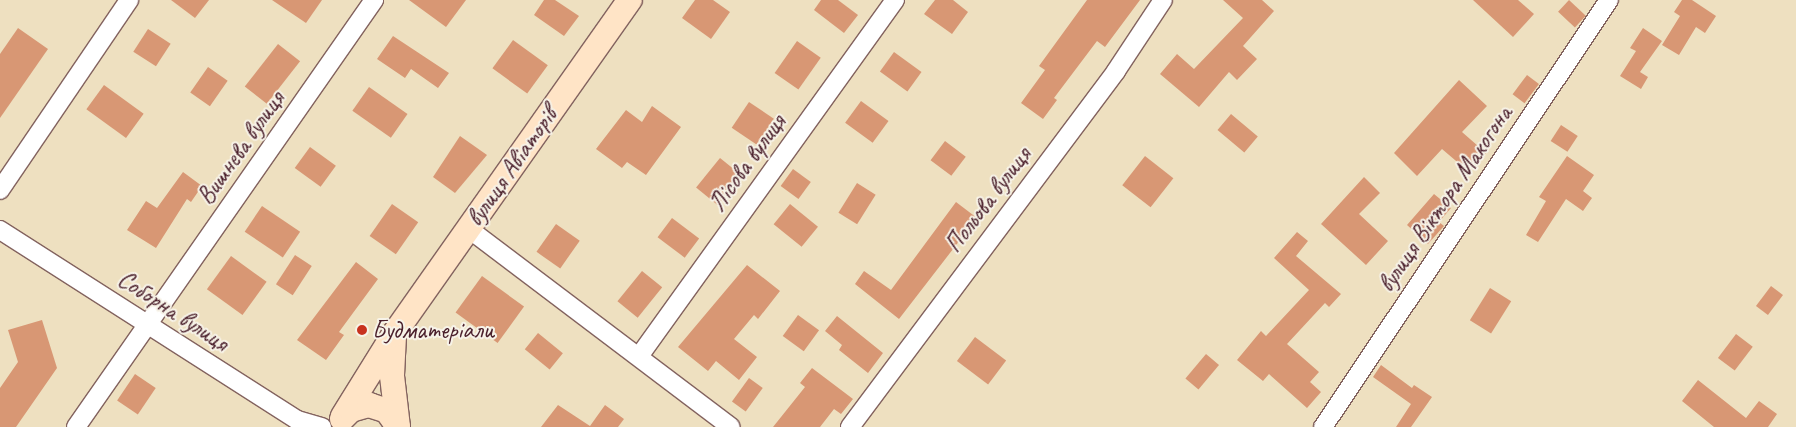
<!DOCTYPE html>
<html>
<head>
<meta charset="utf-8">
<style>
  body { margin:0 }
  #map { position:relative; width:1796px; height:427px; overflow:hidden; background:#eee0c0; font-family:Caveat,sans-serif }
  div>[style] { position:absolute }
  [style*='--x'] { left:calc(var(--x)*1px); top:calc(var(--y)*1px); width:calc(var(--w)*1px); rotate:calc(var(--a)*1deg) }
  .building>* { inset:0; background:#d89774; transform-origin:0 0 }
  .roads { filter:drop-shadow(1px 0 #83635f) drop-shadow(-1px 0 #83635f) drop-shadow(0 1px #83635f) drop-shadow(0 -1px #83635f) }
  .minor>* { height:18px; margin:-9px; padding:0 9px; transform-origin:9px; border-radius:9px; background:#fff }
  .secondary>* { height:24px; margin:-12px; padding:0 12px; transform-origin:12px; border-radius:12px; background:#ffe4c6 }
  .dots>* { width:14px; height:14px; translate:-50% -50%; box-sizing:border-box; border:2px solid #f7f3e8; border-radius:50% }
  span { translate:-50% -50%; white-space:nowrap; text-align:center; line-height:1.15; -webkit-text-stroke:4px #f7f3e8; paint-order:stroke }
  .street-label { font-size:25px; color:#4a1f2b }
  .poi-label { font-size:25px; color:#4a1f2b }
  .left { translate:0 -50%; text-align:left }
</style>
</head>
<body>
<div id="map">
  <div class="building">
    <div style="clip-path:polygon(171px 0,209px 0,195px 18px)"></div>
    <div style="clip-path:polygon(272px 0,322px 0,306px 23px)"></div>
    <div style="clip-path:polygon(409px 0,466px 0,446px 27px)"></div>
    <div style="clip-path:polygon(544px 0,555px 0,579px 16px,564px 36px,534px 15px)"></div>
    <div style="clip-path:polygon(695px 0,713px 0,730px 12px,711px 39px,682px 18px)"></div>
    <div style="clip-path:polygon(821px 0,838px 0,858px 15px,844px 33px,814px 10px)"></div>
    <div style="clip-path:polygon(935px 0,953px 0,968px 12px,952px 34px,924px 14px)"></div>
    <div style="clip-path:polygon(1087px 0,1140px 0,1105px 47px,1097px 41px,1054px 98px,1057px 100px,1043px 119px,1021px 103px,1045px 70px,1039px 66px)"></div>
    <div style="clip-path:polygon(1223px 0,1262px 0,1274px 11px,1243px 46px,1257px 59px,1237px 80px,1229px 72px,1199px 107px,1160px 74px,1177px 54px,1194px 69px,1243px 18px)"></div>
    <div style="clip-path:polygon(1473px 0,1518px 0,1534px 14px,1513px 37px)"></div>
    <div style="left:1569px;top:0;width:23px;height:16px;rotate:43deg"></div>
    <div style="clip-path:polygon(1682px 0,1692px 0,1716px 16px,1705px 33px,1696px 27px,1679px 55px,1662px 45px,1680px 16px,1674px 12px)"></div>
    <div style="clip-path:polygon(18px 28px,48px 49px,0 118px,0 54px)"></div>
    <div style="clip-path:polygon(1643px 28px,1662px 41px,1640px 72px,1648px 77px,1641px 89px,1620px 76px,1636px 51px,1630px 48px)"></div>
    <div style="left:148px;top:29px;width:27px;height:27px;rotate:33deg"></div>
    <div style="clip-path:polygon(393px 36px,449px 73px,438px 88px,411px 69px,405px 78px,377px 59px)"></div>
    <div style="left:513px;top:40px;width:43px;height:35px;rotate:36deg"></div>
    <div style="left:797px;top:41px;width:29px;height:39px;rotate:35deg"></div>
    <div style="left:278px;top:44px;width:28px;height:54px;rotate:38deg"></div>
    <div style="left:894px;top:52px;width:34px;height:24px;rotate:36deg"></div>
    <div style="left:208px;top:67px;width:24px;height:31px;rotate:35deg"></div>
    <div style="left:1527px;top:75px;width:15px;height:24px;rotate:37deg"></div>
    <div style="clip-path:polygon(1459px 80px,1487px 106px,1462px 132px,1486px 153px,1469px 172px,1442px 149px,1417px 176px,1394px 153px)"></div>
    <div style="left:104px;top:85px;width:49px;height:30px;rotate:36deg"></div>
    <div style="left:369px;top:87px;width:47px;height:29px;rotate:35deg"></div>
    <div style="left:861px;top:101px;width:34px;height:27px;rotate:36deg"></div>
    <div style="left:749px;top:102px;width:30px;height:31px;rotate:34deg"></div>
    <div style="clip-path:polygon(652px 106px,681px 127px,646px 175px,627px 162px,622px 168px,596px 149px,626px 110px,642px 122px)"></div>
    <div style="left:1231px;top:114px;width:35px;height:21px;rotate:40deg"></div>
    <div style="left:1561px;top:125px;width:20px;height:19px;rotate:33deg"></div>
    <div style="clip-path:polygon(460px 136px,487px 155px,455px 193px,433px 177px)"></div>
    <div style="left:945px;top:141px;width:26px;height:24px;rotate:37deg"></div>
    <div style="left:310px;top:147px;width:32px;height:26px;rotate:36deg"></div>
    <div style="left:1145px;top:156px;width:36px;height:37px;rotate:38deg"></div>
    <div style="clip-path:polygon(1567px 156px,1594px 175px,1583px 191px,1592px 198px,1583px 211px,1566px 199px,1538px 242px,1526px 235px,1546px 201px,1539px 197px)"></div>
    <div style="left:720px;top:158px;width:28px;height:38px;rotate:39deg"></div>
    <div style="left:793px;top:169px;width:22px;height:21px;rotate:36deg"></div>
    <div style="clip-path:polygon(183px 172px,202px 186px,191px 202px,187px 199px,156px 248px,127px 230px,146px 201px,157px 208px)"></div>
    <div style="clip-path:polygon(1364px 177px,1380px 193px,1359px 214px,1388px 241px,1366px 265px,1321px 224px)"></div>
    <div style="left:857px;top:183px;width:22px;height:35px;rotate:32deg"></div>
    <div style="clip-path:polygon(1434px 194px,1451px 208px,1439px 222px,1444px 226px,1428px 244px,1407px 225px)"></div>
    <div style="clip-path:polygon(956px 202px,977px 218px,899px 319px,855px 284px,864px 271px,891px 290px)"></div>
    <div style="left:392px;top:204px;width:32px;height:39px;rotate:35deg"></div>
    <div style="left:790px;top:204px;width:36px;height:26px;rotate:39deg"></div>
    <div style="left:262px;top:206px;width:46px;height:31px;rotate:34deg"></div>
    <div style="left:672px;top:218px;width:34px;height:24px;rotate:37deg"></div>
    <div style="left:556px;top:224px;width:29px;height:34px;rotate:35deg"></div>
    <div style="clip-path:polygon(1297px 232px,1308px 241px,1296px 256px,1341px 294px,1329px 307px,1325px 303px,1287px 344px,1319px 372px,1310px 382px,1321px 392px,1307px 408px,1269px 374px,1263px 381px,1237px 360px,1261px 331px,1266px 336px,1309px 290px,1274px 258px)"></div>
    <div style="left:295px;top:255px;width:20px;height:35px;rotate:33deg"></div>
    <div style="left:231px;top:256px;width:44px;height:41px;rotate:36deg"></div>
    <div style="clip-path:polygon(356px 262px,378px 279px,339px 332px,344px 335px,326px 360px,297px 340px)"></div>
    <div style="clip-path:polygon(747px 265px,780px 291px,758px 319px,754px 315px,734px 339px,757px 357px,739px 380px,716px 361px,708px 371px,678px 347px)"></div>
    <div style="left:642px;top:271px;width:26px;height:39px;rotate:39deg"></div>
    <div style="left:482px;top:276px;width:52px;height:45px;rotate:36deg"></div>
    <div style="left:1771px;top:286px;width:15px;height:25px;rotate:37deg"></div>
    <div style="left:1490px;top:288px;width:25px;height:38px;rotate:32deg"></div>
    <div style="left:798px;top:315px;width:26px;height:26px;rotate:36deg"></div>
    <div style="clip-path:polygon(837px 316px,883px 353px,868px 373px,839px 350px,842px 345px,825px 331px)"></div>
    <div style="clip-path:polygon(42px 320px,57px 368px,16px 427px,0 427px,0 388px,18px 362px,8px 330px)"></div>
    <div style="left:538px;top:333px;width:32px;height:21px;rotate:39deg"></div>
    <div style="left:1736px;top:334px;width:21px;height:30px;rotate:37deg"></div>
    <div style="left:975px;top:337px;width:39px;height:30px;rotate:37deg"></div>
    <div style="left:1206px;top:354px;width:17px;height:32px;rotate:40deg"></div>
    <div style="clip-path:polygon(1381px 365px,1412px 388px,1414px 385px,1432px 397px,1411px 427px,1396px 427px,1411px 404px,1373px 377px)"></div>
    <div style="clip-path:polygon(812px 368px,853px 399px,841px 414px,834px 409px,820px 427px,773px 427px,805px 387px,800px 383px)"></div>
    <div style="left:135px;top:374px;width:25px;height:32px;rotate:34deg"></div>
    <div style="left:749px;top:378px;width:17px;height:29px;rotate:36deg"></div>
    <div style="clip-path:polygon(1698px 380px,1746px 418px,1759px 401px,1777px 414px,1768px 427px,1714px 427px,1682px 401px)"></div>
    <div style="clip-path:polygon(558px 405px,590px 426px,605px 405px,624px 419px,618px 427px,541px 427px)"></div>
  </div>
  <div class="roads">
    <div class="minor">
      <div style="--x:0;--y:190;--w:230;--a:-55.8"></div>
      <div style="--x:469;--y:229;--w:328;--a:37.1"></div>
      <div style="--x:0;--y:230;--w:353;--a:32.6"></div>
      <div style="--x:297;--y:420;--w:26;--a:16"></div>
      <div style="--x:640;--y:355;--w:437;--a:-54.3"></div>
      <div style="--x:76;--y:427;--w:521;--a:-55.09"></div>
      <div style="--x:850;--y:427;--w:444;--a:-53.2"></div>
      <div style="--x:1116;--y:71;--w:85;--a:-56.5"></div>
      <div style="--x:1323;--y:427;--w:514;--a:-56.19"></div>
    </div>
    <div class="secondary">
      <div style="--x:394;--y:336;--w:40;--a:92.9"></div>
      <div style="--x:392;--y:376;--w:51;--a:83.3"></div>
      <div style="--x:343;--y:416;--w:97;--a:-58.1"></div>
      <div style="--x:394;--y:334;--w:409;--a:-54.8"></div>
      <div style="--x:342;--y:419;--w:13;--a:-45"></div>
      <div style="--x:351;--y:410;--w:19;--a:-16"></div>
      <div style="--x:369;--y:405;--w:19;--a:18"></div>
      <div style="--x:387;--y:411;--w:19;--a:55"></div>
    </div>
  </div>
  <div class="dots">
    <div style="left:362px;top:330px;background:#c8321e"></div>
  </div>
  <div class="street-label">
    <span style="left:241px;top:148px;rotate:-55deg">Вишнева вулиця</span>
    <span style="left:747px;top:163px;rotate:-54deg">Лісова вулиця</span>
    <span style="left:512px;top:167px;rotate:-55deg">вулиця Авіаторів</span>
    <span style="left:1445px;top:199px;rotate:-56deg">вулиця Віктора Макогона</span>
    <span style="left:988px;top:200px;rotate:-53deg">Польова вулиця</span>
    <span style="left:173px;top:311px;rotate:33deg">Соборна вулиця</span>
  </div>
  <div class="poi-label">
    <span class="left" style="left:372px;top:330px">Будматеріали</span>
  </div>
</div>
</body>
</html>
